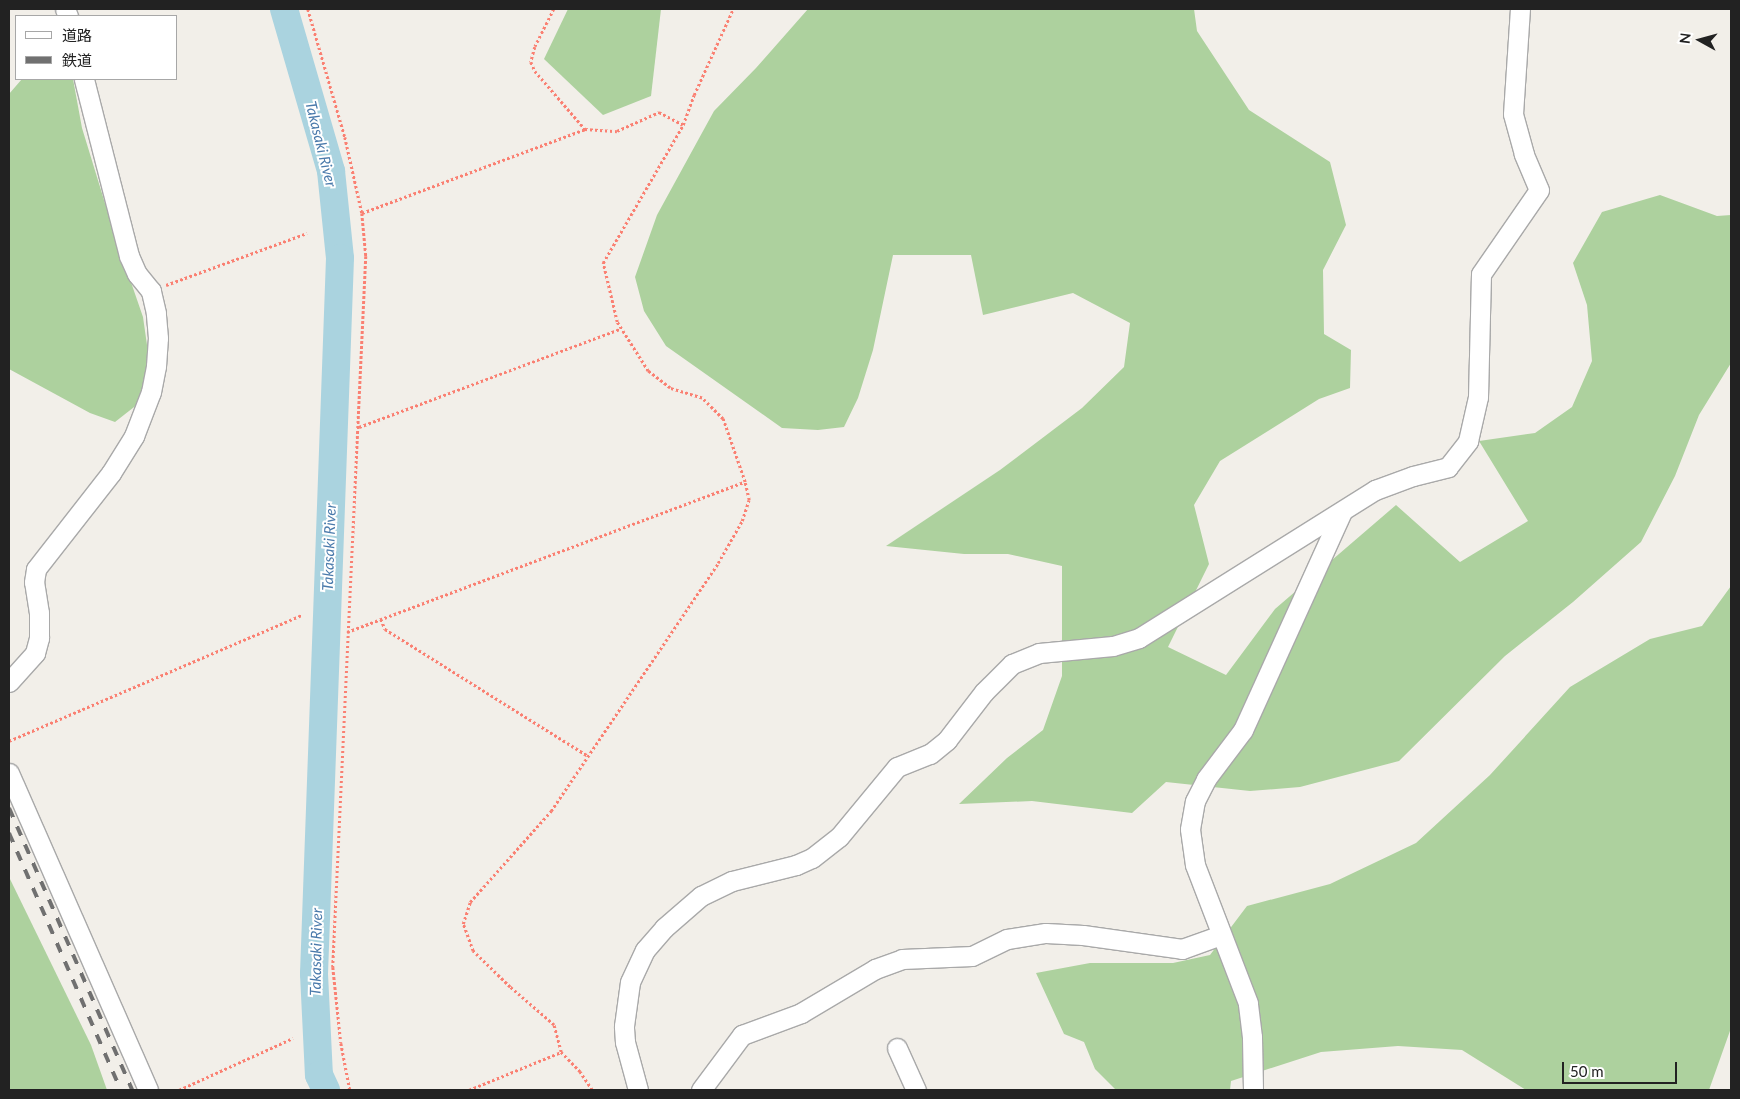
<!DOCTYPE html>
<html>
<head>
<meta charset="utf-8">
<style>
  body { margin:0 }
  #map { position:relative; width:1740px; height:1099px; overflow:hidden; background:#f2efe9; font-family:Lato,"Noto Sans JP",sans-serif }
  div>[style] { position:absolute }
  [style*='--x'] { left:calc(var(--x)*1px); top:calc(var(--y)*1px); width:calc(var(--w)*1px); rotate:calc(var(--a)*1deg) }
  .forest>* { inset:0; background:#add19e }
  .river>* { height:28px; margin:-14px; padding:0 14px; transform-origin:14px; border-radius:14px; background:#aad3df }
  .path>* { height:2.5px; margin-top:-1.25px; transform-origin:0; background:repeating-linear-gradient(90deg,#fa8072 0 2.5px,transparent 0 5px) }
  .roads { filter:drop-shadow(1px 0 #a9a9a9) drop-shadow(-1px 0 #a9a9a9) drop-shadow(0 1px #a9a9a9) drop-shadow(0 -1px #a9a9a9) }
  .minor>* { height:19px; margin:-9.5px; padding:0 9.5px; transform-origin:9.5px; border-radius:9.5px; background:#fff }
  .rail>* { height:4px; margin-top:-2px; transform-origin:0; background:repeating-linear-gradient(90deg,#707070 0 10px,transparent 0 20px) }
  span { translate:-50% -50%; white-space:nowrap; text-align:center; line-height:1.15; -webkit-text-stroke:4px #fff; paint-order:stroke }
  .water-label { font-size:15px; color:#4a7aab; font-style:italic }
  .frame { position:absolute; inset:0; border:10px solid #222; pointer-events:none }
  .legend { position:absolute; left:15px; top:15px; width:162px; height:65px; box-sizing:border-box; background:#fff; border:1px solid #a7a7a7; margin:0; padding:6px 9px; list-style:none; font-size:15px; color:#222 }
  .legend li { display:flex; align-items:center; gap:10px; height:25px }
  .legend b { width:25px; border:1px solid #a7a7a7 }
  .north { position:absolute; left:1675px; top:15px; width:50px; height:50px; -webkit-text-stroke:4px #fff; paint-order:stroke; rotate:277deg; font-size:14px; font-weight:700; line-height:20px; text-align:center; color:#222 }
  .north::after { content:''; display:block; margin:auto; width:18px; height:22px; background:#222; clip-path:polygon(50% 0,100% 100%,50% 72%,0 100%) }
  .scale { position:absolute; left:1562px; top:1062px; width:115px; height:22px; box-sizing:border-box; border:2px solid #222; border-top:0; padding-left:6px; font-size:15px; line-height:18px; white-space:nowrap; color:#222; -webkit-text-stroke:4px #fff; paint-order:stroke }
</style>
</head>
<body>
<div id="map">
  <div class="forest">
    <div style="clip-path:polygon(568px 9px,661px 9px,651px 96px,603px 115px,544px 59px)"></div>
    <div style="clip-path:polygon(808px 9px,1194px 9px,1197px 31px,1249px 110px,1330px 162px,1346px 225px,1323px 270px,1324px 334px,1351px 350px,1350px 388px,1319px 399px,1220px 461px,1194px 505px,1209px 564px,1168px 647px,1226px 675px,1275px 609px,1396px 505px,1460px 562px,1528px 521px,1479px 441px,1535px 433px,1572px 407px,1592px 361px,1587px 305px,1573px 263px,1602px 212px,1660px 195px,1717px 216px,1731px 215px,1731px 363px,1699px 415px,1675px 476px,1641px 542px,1573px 602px,1505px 656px,1399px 761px,1300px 787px,1250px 791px,1166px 782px,1132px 813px,1032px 801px,959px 804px,1007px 758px,1043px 730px,1062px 676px,1062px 566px,1008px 554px,964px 554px,886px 546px,1000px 470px,1082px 408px,1124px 367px,1130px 323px,1073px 293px,983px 315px,971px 255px,893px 255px,873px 350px,858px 398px,844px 427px,818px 430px,782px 428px,666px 346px,644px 311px,635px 277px,657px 215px,714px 111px,756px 68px)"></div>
    <div style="clip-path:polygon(22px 79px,73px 79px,82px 128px,115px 236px,143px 317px,150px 366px,143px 400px,115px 422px,90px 413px,9px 369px,9px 94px)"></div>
    <div style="clip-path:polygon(1731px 586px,1731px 1028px,1709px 1090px,1526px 1090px,1462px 1050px,1398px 1046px,1321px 1052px,1231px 1081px,1230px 1090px,1116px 1090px,1095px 1069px,1084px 1042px,1064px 1034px,1036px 973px,1090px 963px,1173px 963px,1210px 955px,1247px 906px,1330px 884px,1416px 843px,1490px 775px,1570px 687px,1650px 639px,1702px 626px)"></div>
    <div style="clip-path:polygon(9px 877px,91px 1045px,107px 1090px,9px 1090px)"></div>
  </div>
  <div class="river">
    <div style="--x:284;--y:9;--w:169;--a:73.8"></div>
    <div style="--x:331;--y:171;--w:87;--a:84.1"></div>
    <div style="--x:340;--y:258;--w:716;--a:92.08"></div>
    <div style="--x:314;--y:974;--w:101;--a:87.2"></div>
    <div style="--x:319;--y:1075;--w:17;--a:65"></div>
  </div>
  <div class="path">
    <div style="--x:308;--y:9;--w:133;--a:73.9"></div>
    <div style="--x:345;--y:137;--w:78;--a:77.4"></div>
    <div style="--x:362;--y:213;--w:43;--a:84.7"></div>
    <div style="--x:366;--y:256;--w:712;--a:92.66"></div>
    <div style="--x:333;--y:967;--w:76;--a:84"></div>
    <div style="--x:341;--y:1043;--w:48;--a:79.2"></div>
    <div style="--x:554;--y:9;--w:42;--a:116.6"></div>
    <div style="--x:535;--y:47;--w:16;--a:105"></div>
    <div style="--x:531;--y:62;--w:10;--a:66"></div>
    <div style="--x:535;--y:71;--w:77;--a:49.2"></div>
    <div style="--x:585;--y:129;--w:32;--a:4"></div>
    <div style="--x:617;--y:131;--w:46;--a:-24.3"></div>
    <div style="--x:659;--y:112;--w:27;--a:28"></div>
    <div style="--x:362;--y:213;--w:238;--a:-20.6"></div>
    <div style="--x:166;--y:285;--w:150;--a:-20.2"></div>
    <div style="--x:359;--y:427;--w:279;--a:-20.6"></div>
    <div style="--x:381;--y:619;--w:11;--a:68"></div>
    <div style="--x:385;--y:629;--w:239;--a:32"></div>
    <div style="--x:347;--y:632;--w:425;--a:-20.7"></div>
    <div style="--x:9;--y:741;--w:319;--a:-23.3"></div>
    <div style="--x:179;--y:1090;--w:125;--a:-24.5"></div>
    <div style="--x:469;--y:1090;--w:100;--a:-22.4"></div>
    <div style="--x:592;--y:1090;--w:22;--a:-124"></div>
    <div style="--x:580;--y:1072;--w:28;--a:-134"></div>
    <div style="--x:561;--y:1052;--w:28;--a:-105"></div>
    <div style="--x:554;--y:1025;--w:58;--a:-139.2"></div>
    <div style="--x:510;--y:987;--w:52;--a:-135.8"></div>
    <div style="--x:473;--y:951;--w:29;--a:-110"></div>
    <div style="--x:463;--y:924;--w:23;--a:-72"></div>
    <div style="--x:470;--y:902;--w:122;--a:-48.3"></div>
    <div style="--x:551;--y:811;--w:299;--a:-56"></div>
    <div style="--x:718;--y:563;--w:48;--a:-60.3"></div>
    <div style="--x:742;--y:521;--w:22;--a:-72"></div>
    <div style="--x:749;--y:500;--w:18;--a:-103"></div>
    <div style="--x:745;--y:482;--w:67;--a:-109.2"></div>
    <div style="--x:723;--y:419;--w:30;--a:-135"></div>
    <div style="--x:702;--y:398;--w:34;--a:-163"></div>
    <div style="--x:670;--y:388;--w:28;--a:-142"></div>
    <div style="--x:648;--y:371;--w:58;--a:-122.3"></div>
    <div style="--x:617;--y:322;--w:61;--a:-103.3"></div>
    <div style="--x:603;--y:263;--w:160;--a:-59.9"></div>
    <div style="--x:683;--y:125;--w:32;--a:-70"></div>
    <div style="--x:694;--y:95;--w:94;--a:-65.6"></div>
  </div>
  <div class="roads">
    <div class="minor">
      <div style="--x:65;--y:9;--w:8;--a:67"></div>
      <div style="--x:9;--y:682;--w:39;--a:-48"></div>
      <div style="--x:35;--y:653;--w:16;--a:-75"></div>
      <div style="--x:39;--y:638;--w:25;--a:-90"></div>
      <div style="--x:39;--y:613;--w:31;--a:-99"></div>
      <div style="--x:34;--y:582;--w:13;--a:-81"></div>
      <div style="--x:36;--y:569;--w:122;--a:-52"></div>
      <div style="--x:111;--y:473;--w:44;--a:-58.1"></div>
      <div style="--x:134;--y:436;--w:47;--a:-68.9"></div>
      <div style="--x:151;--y:392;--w:26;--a:-79"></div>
      <div style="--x:156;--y:366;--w:28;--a:-86"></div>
      <div style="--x:158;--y:338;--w:25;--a:-95"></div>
      <div style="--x:156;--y:313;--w:23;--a:-103"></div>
      <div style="--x:151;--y:291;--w:22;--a:-129"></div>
      <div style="--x:137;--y:274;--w:20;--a:-114"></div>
      <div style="--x:129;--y:256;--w:183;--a:-104.3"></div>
      <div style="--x:9;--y:773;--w:346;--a:66.3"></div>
      <div style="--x:897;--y:1048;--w:46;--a:65.7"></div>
      <div style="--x:638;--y:1090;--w:50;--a:-105.2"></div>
      <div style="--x:625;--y:1042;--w:16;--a:-94"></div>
      <div style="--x:624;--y:1026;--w:44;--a:-82.2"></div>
      <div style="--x:630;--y:982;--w:35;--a:-65"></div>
      <div style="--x:645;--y:950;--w:29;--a:-49"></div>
      <div style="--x:664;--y:928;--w:49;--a:-40.9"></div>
      <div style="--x:701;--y:896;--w:34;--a:-26"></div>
      <div style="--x:732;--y:881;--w:66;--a:-14"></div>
      <div style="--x:796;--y:865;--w:17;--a:-24"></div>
      <div style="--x:812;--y:858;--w:34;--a:-38"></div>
      <div style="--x:839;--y:837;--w:91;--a:-50.4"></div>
      <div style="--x:897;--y:767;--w:35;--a:-22"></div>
      <div style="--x:930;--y:754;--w:22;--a:-39"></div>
      <div style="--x:947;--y:740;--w:61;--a:-52.4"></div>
      <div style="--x:984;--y:692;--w:40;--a:-45"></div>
      <div style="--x:1012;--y:664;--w:29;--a:-22"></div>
      <div style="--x:1039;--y:653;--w:74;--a:-5.4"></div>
      <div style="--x:1113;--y:646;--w:27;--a:-17"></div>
      <div style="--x:1139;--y:638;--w:279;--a:-32.1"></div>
      <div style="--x:1375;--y:490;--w:40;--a:-20.2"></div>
      <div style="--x:1413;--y:476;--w:36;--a:-14"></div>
      <div style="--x:1448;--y:467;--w:33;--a:-52"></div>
      <div style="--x:1468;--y:441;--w:45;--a:-77.2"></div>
      <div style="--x:1478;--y:397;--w:123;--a:-88.6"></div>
      <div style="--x:1481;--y:274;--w:102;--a:-55.4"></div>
      <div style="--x:1539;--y:190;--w:39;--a:-113"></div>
      <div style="--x:1524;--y:154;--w:41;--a:-105.4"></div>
      <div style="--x:1513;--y:114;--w:105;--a:-86.2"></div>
      <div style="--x:701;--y:1090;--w:69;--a:-53.3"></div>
      <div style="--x:742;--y:1035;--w:63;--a:-20.4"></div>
      <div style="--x:801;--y:1013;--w:86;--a:-30.7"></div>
      <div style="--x:875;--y:969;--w:29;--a:-20"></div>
      <div style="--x:902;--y:959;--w:70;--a:-2.5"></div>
      <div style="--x:972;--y:956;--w:39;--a:-26"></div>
      <div style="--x:1007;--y:939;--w:39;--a:-9"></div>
      <div style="--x:1046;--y:933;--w:37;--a:3"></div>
      <div style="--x:1083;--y:935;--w:100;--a:8"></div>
      <div style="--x:1182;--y:949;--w:41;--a:-19.7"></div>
      <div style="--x:1253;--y:1090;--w:53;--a:-91.1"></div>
      <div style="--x:1252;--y:1037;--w:34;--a:-97"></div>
      <div style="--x:1248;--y:1003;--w:148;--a:-111"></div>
      <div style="--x:1195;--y:865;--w:36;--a:-98"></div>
      <div style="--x:1190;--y:829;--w:28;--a:-80"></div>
      <div style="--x:1195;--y:801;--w:25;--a:-63"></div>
      <div style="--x:1206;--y:779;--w:61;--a:-52.9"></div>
      <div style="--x:1243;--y:730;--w:239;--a:-65.6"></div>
    </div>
  </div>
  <div class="rail">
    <div style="--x:9;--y:808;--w:308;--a:66.4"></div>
    <div style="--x:9;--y:833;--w:280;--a:66.5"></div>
  </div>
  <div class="water-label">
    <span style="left:321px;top:144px;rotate:76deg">Takasaki River</span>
    <span style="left:329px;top:547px;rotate:-88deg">Takasaki River</span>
    <span style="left:316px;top:952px;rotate:-89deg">Takasaki River</span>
  </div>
  <div class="frame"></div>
  <ul class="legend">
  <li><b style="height:6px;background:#fff"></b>道路</li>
  <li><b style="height:6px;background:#707070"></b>鉄道</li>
  </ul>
  <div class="north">N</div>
  <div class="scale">50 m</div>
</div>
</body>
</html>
